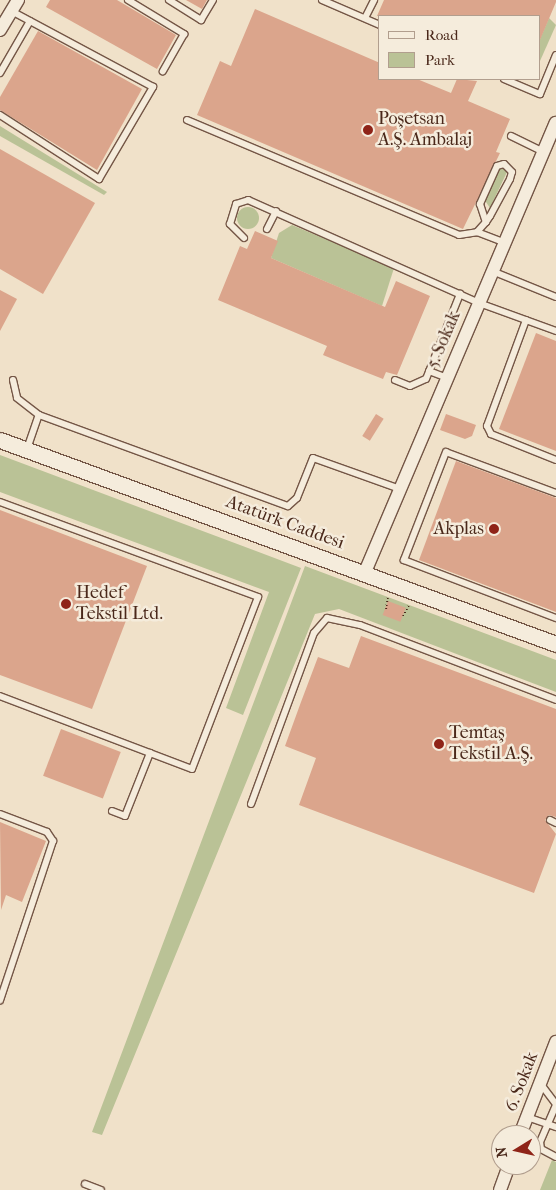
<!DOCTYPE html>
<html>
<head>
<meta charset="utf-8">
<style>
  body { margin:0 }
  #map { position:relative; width:556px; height:1190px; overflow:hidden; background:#f0e1c9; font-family:"IM FELL French Canon",serif }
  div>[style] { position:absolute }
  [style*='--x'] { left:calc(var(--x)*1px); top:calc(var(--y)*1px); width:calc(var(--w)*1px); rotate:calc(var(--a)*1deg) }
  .green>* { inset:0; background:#bac296 }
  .round { border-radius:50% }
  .building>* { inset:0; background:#dba58c; transform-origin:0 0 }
  .path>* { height:2px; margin-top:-1px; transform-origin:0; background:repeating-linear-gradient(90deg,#4a281a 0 1px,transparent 0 3.5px) }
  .roads { filter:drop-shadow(1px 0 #745646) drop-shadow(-1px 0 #745646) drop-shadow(0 1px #745646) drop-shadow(0 -1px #745646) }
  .service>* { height:6px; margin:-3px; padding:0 3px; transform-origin:3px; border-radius:3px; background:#f5ecdc }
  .minor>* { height:12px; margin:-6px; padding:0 6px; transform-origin:6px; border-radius:6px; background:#f5ecdc }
  .tertiary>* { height:15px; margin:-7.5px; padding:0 7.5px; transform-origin:7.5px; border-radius:7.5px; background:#f5ecdc }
  .dots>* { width:14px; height:14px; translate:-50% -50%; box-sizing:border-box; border:2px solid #f5ecdc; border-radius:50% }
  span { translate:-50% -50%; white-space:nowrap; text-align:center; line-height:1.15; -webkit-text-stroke:5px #f5ecdc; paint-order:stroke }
  .poi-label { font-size:18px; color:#4a281a }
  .left { translate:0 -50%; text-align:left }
  .right { translate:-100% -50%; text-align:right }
  .street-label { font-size:18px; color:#4a281a }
  .legend { position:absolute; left:378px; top:15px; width:162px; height:65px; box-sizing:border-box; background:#f5ecdc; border:1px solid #b19e8e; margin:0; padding:6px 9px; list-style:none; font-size:15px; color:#4a281a }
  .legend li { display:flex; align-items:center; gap:10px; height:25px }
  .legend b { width:25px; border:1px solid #b19e8e }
  .north { position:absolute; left:491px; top:1125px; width:50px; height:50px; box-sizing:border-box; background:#f5ecdc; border:1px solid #b19e8e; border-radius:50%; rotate:261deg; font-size:14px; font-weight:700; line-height:20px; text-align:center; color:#4a281a }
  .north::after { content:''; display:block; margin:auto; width:18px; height:22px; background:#8f2418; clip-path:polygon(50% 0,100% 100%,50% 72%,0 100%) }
</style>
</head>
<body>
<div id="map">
  <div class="green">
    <div style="clip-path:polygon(549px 18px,556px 25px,540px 61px,540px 39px)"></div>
    <div style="clip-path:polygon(0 126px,107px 192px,104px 195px,0 136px)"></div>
    <div style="clip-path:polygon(501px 167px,507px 172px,490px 208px,484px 199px)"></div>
    <div class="round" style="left:237px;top:207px;width:22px;height:22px"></div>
    <div style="clip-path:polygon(292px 225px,394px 268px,382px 306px,271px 258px,279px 233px)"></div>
    <div style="clip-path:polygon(0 455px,301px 568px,243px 715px,226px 708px,269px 592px,0 492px)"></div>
    <div style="clip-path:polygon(305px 566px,556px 660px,556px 692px,339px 609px,315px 614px,102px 1135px,92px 1132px)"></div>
    <div style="clip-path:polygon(552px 1160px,556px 1162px,556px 1190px,540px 1190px)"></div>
  </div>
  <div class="building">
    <div style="clip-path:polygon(50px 0,117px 0,176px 35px,157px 69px,46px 7px)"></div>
    <div style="clip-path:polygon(186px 0,207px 0,202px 9px)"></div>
    <div style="clip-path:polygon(384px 0,556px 0,556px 2px,540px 40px,540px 16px,377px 16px)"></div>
    <div style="clip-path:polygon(255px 9px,380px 63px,380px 79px,417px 79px,451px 93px,457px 79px,477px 81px,468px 101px,510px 119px,496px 152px,500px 153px,463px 229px,197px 115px,220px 61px,231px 66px)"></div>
    <div style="clip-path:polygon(38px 31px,142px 89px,97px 170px,0 110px,0 97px)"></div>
    <div style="clip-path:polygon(0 149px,95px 203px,43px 294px,0 269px)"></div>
    <div style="clip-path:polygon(255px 231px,278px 241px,271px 258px,385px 307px,396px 281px,430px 296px,397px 375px,386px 372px,383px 379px,350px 366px,323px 355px,327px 346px,218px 300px,240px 246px,247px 249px)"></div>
    <div style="clip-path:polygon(0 290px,17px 299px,0 331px)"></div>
    <div style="clip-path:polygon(536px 333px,556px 341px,556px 451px,499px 429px)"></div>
    <div style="left:376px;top:414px;width:9px;height:26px;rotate:32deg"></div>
    <div style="clip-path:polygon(446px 414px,476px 425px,472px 436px,465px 439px,440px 430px)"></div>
    <div style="clip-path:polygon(456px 461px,556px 498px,556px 612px,419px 560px)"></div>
    <div style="clip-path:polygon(0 510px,147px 566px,92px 709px,0 675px)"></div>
    <div style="left:388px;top:601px;width:19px;height:15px;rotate:21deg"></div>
    <div style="clip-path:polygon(361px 636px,556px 709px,556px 817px,549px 815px,545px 820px,556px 834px,534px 893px,299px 805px,316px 758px,285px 746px,301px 702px,318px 657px,349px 668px)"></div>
    <div style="left:61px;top:729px;width:64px;height:50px;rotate:21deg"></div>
    <div style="clip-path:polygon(0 822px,46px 841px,22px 902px,6px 895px,1px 910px)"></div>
  </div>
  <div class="path">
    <div style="--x:386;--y:609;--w:12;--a:-81"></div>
    <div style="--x:403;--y:616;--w:13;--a:-61"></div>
  </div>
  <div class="roads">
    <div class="service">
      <div style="--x:128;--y:0;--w:66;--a:31.3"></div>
      <div style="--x:184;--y:34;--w:43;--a:119.6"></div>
      <div style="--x:169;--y:0;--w:38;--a:32"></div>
      <div style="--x:201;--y:20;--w:23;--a:-59"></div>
      <div style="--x:322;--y:0;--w:63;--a:23.3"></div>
      <div style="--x:365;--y:18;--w:20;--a:-63"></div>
      <div style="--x:0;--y:73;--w:60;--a:-60"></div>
      <div style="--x:504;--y:79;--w:39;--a:23"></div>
      <div style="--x:540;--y:94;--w:42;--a:-67.7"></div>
      <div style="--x:0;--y:115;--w:118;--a:32.9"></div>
      <div style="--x:99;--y:179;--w:107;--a:-59.6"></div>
      <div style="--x:153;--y:87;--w:161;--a:-151.8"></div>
      <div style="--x:187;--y:120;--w:295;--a:22.9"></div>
      <div style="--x:459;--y:235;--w:18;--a:-9"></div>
      <div style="--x:477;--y:232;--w:30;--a:21"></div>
      <div style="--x:511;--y:136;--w:37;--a:26"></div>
      <div style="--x:267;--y:229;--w:20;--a:-63"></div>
      <div style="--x:477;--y:232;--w:13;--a:-48"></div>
      <div style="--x:486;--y:222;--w:7;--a:-56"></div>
      <div style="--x:490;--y:216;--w:42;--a:-61.6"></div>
      <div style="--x:510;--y:179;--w:7;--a:-74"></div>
      <div style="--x:512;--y:172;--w:11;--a:-135"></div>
      <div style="--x:504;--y:164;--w:7;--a:164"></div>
      <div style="--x:497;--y:166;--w:42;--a:114.1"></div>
      <div style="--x:480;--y:204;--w:19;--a:72"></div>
      <div style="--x:244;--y:238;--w:20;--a:-135"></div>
      <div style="--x:230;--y:224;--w:21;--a:-73"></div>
      <div style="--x:236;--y:204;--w:13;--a:-18"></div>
      <div style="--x:248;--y:200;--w:253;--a:24"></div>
      <div style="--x:479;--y:303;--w:82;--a:20"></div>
      <div style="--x:492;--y:271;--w:69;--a:22.1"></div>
      <div style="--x:526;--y:320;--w:113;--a:110.2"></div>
      <div style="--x:487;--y:426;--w:9;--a:63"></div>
      <div style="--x:491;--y:434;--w:70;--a:21.8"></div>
      <div style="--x:429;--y:371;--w:19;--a:21"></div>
      <div style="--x:13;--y:380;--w:18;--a:77"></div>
      <div style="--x:17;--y:398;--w:28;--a:38"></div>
      <div style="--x:39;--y:415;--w:265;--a:20.1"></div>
      <div style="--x:288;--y:506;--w:12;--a:-42"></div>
      <div style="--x:297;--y:498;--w:43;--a:-68.2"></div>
      <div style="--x:313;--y:458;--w:92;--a:19.6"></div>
      <div style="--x:395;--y:380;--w:16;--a:22"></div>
      <div style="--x:410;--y:386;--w:17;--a:-24"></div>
      <div style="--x:426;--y:379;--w:92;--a:-68.2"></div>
      <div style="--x:27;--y:449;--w:36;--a:-71"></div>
      <div style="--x:556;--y:493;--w:117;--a:-159.6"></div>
      <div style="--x:446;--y:452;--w:116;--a:111.3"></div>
      <div style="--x:404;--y:560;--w:163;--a:20.9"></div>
      <div style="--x:0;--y:502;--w:275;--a:20.2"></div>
      <div style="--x:258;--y:597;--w:184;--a:111"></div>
      <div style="--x:192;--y:769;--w:205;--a:-159.2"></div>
      <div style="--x:251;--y:804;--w:182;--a:-69.8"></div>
      <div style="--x:314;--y:633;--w:20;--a:-49"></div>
      <div style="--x:327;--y:618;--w:34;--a:12"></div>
      <div style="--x:360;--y:625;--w:210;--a:20.9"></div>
      <div style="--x:112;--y:811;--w:14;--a:21"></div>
      <div style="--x:125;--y:816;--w:68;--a:-68.4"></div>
      <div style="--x:0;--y:814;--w:50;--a:21"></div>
      <div style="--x:47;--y:832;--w:11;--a:56"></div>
      <div style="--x:53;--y:841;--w:168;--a:108.4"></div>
      <div style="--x:550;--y:820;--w:7;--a:27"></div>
      <div style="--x:540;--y:1083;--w:26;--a:53"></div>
      <div style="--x:556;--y:1105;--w:40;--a:113.4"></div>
      <div style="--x:540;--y:1142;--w:7;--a:82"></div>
      <div style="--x:541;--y:1149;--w:17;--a:28"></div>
      <div style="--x:527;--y:1117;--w:31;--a:19"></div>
      <div style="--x:85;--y:1184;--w:17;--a:21"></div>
    </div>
    <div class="minor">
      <div style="--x:0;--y:30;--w:35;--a:-59"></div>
      <div style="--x:365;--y:572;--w:488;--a:-67"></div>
      <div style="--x:520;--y:1135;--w:100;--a:-68.8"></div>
      <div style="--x:500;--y:1190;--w:27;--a:-70"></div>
    </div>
    <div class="tertiary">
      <div style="--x:0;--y:440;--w:592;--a:20.15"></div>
    </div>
  </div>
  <div class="dots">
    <div style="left:368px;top:130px;background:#8f2418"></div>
    <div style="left:494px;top:529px;background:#8f2418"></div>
    <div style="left:66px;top:604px;background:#8f2418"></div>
    <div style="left:439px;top:744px;background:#8f2418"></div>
  </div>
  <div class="poi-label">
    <span class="left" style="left:378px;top:130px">Poşetsan<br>A.Ş. Ambalaj</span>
    <span class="right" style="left:484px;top:529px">Akplas</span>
    <span class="left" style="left:76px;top:604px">Hedef<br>Tekstil Ltd.</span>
    <span class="left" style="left:449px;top:744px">Temtaş<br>Tekstil A.Ş.</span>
  </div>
  <div class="street-label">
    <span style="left:444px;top:340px;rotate:-67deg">5. Sokak</span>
    <span style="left:285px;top:523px;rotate:20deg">Atatürk Caddesi</span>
    <span style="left:522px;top:1082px;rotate:-69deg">6. Sokak</span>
  </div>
  <ul class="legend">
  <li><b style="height:6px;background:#f5ecdc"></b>Road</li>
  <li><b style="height:14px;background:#bac296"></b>Park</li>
  </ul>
  <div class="north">N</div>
</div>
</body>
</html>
